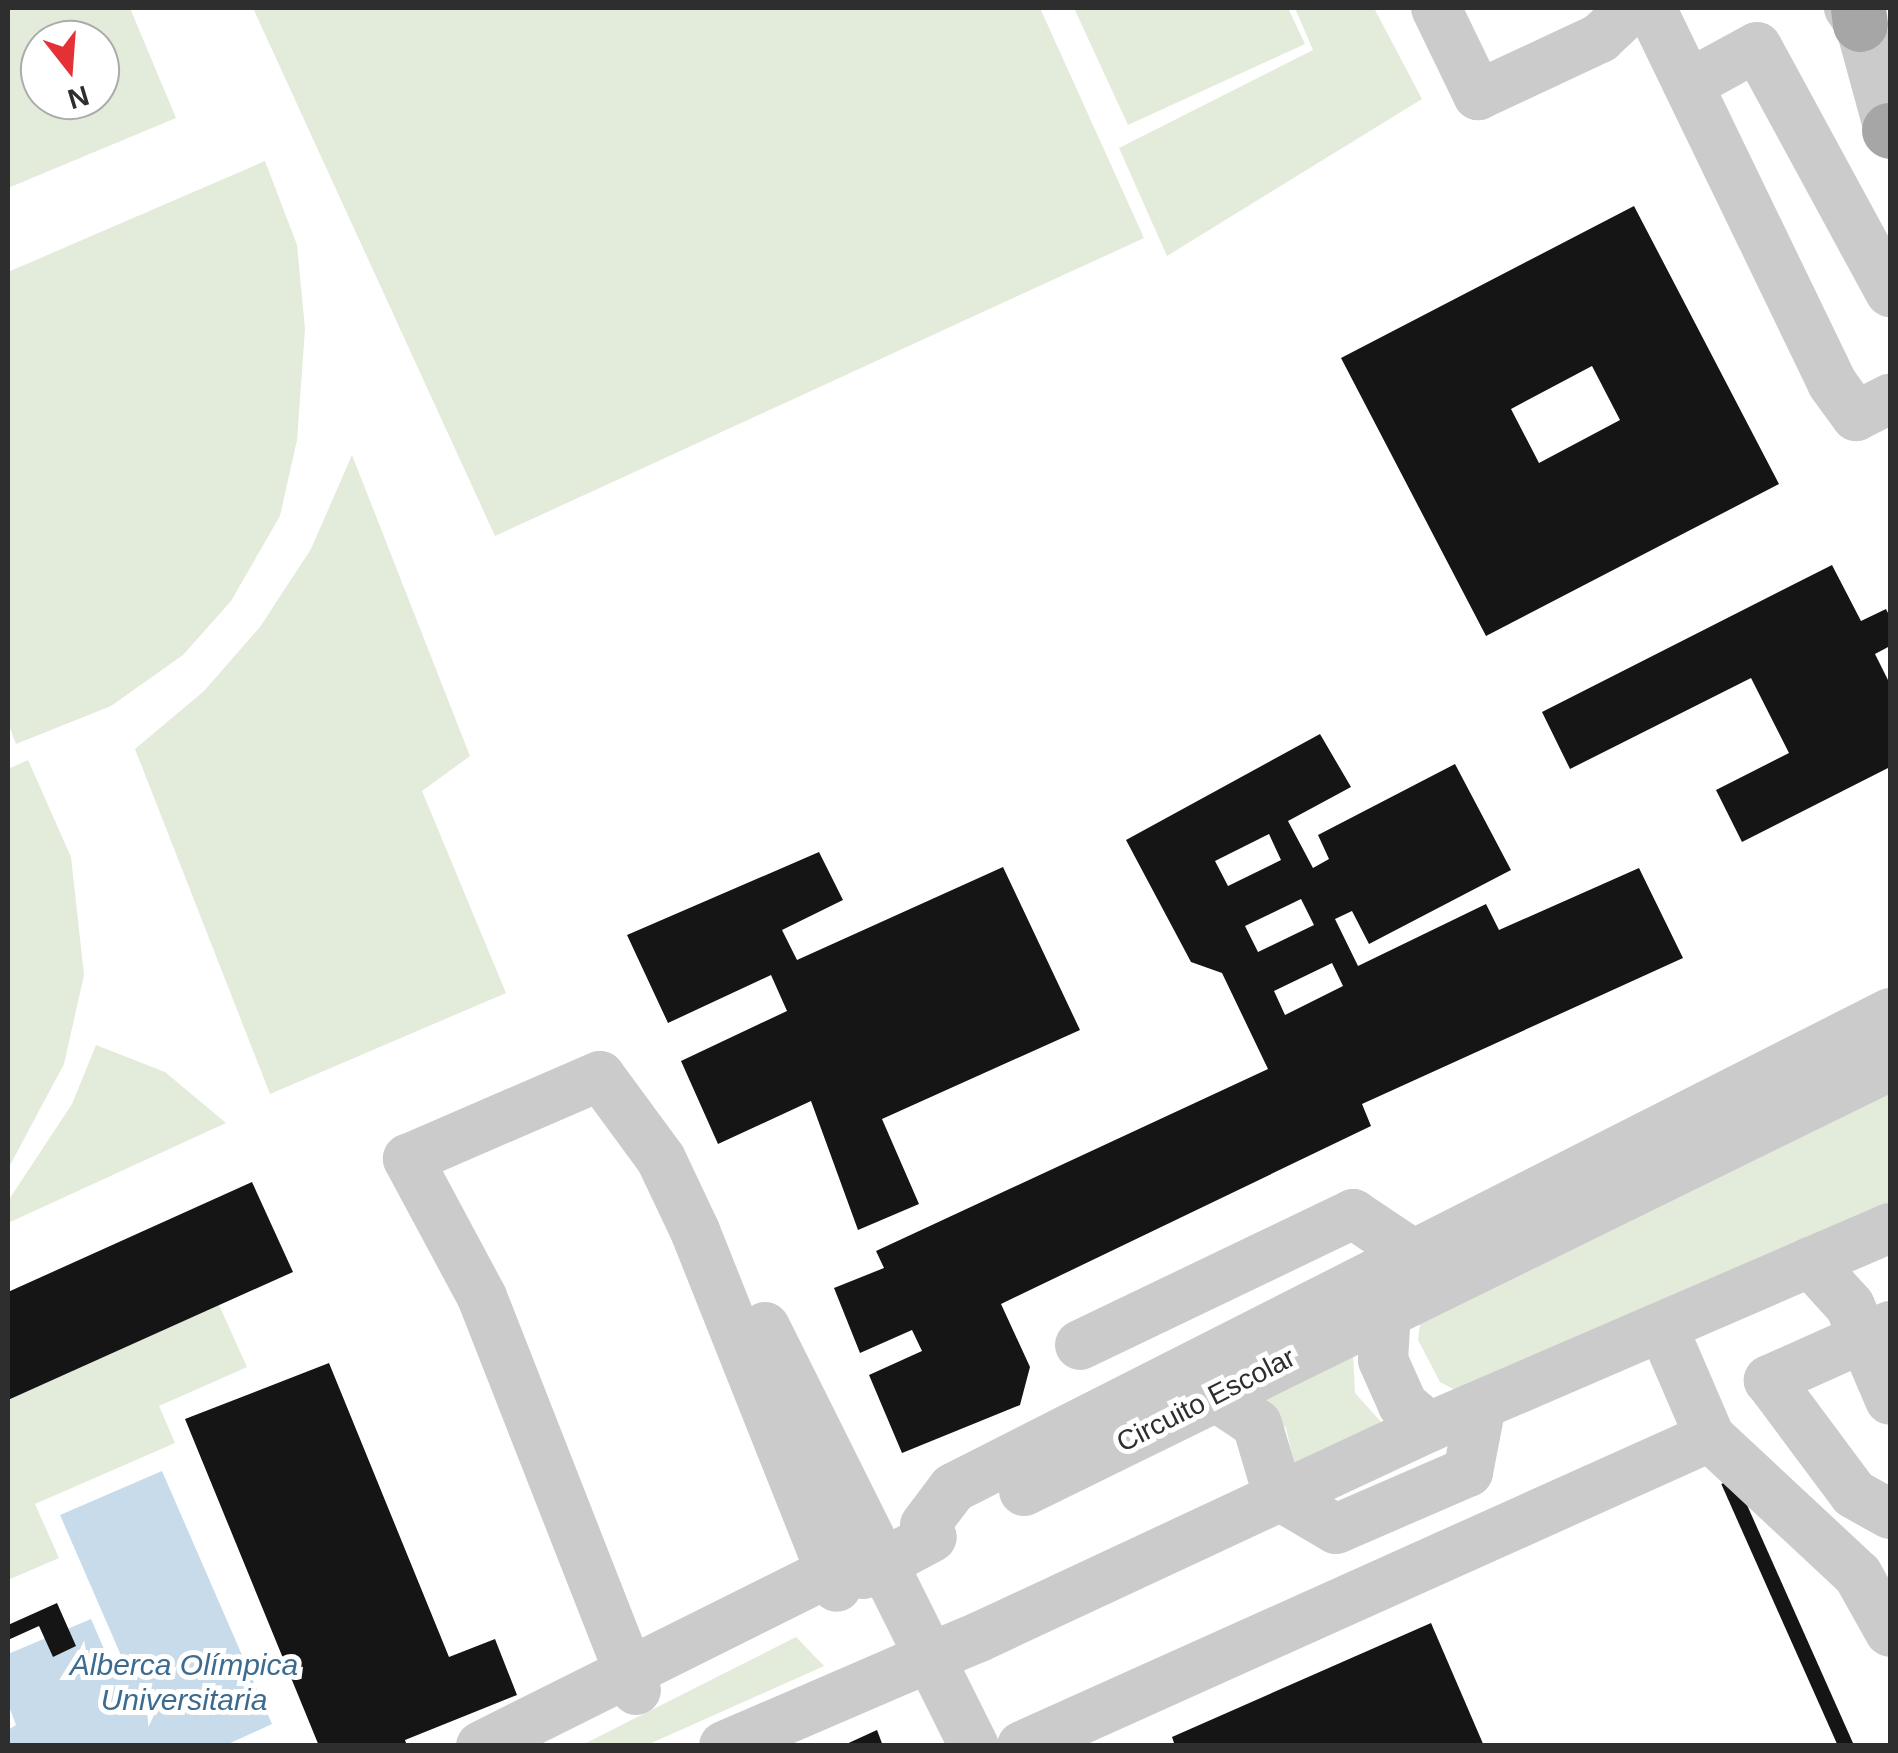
<!DOCTYPE html>
<html>
<head>
<meta charset="utf-8">
<style>
  body { margin:0 }
  #map { position:relative; width:1898px; height:1753px; overflow:hidden; background:#fff; font-family:Helvetica,sans-serif }
  div>[style] { position:absolute }
  [style*='--x'] { left:calc(var(--x)*1px); top:calc(var(--y)*1px); width:calc(var(--w)*1px); rotate:calc(var(--a)*1deg) }
  .green>* { inset:0; background:#e3ebdb }
  .water>* { inset:0; background:#c7dbeb }
  .building>* { inset:0; background:#151515; transform-origin:0 0 }
  .minor>* { height:50px; margin:-25px; padding:0 25px; transform-origin:25px; border-radius:25px; background:#cbcbcb }
  .major>* { height:55px; margin:-27.5px; padding:0 27.5px; transform-origin:27.5px; border-radius:27.5px; background:#a6a6a6 }
  .minor-bridge>* { height:50px; margin:-25px; padding:0 25px; transform-origin:25px; border-radius:25px; background:#cbcbcb }
  span { translate:-50% -50%; white-space:nowrap; text-align:center; line-height:1.15; -webkit-text-stroke:10px #fff; paint-order:stroke }
  .street-label { font-size:28px; color:#2e2e2e }
  .water-label { font-size:30px; color:#3c6b8f; font-style:italic }
  .frame { position:absolute; inset:0; border:10px solid #2e2e2e; pointer-events:none }
  .north { position:absolute; left:20px; top:20px; width:100px; height:100px; box-sizing:border-box; background:#fff; border:2px solid #ababab; border-radius:50%; rotate:163deg; font-size:28px; font-weight:700; line-height:40px; text-align:center; color:#2e2e2e }
  .north::after { content:''; display:block; margin:auto; width:35px; height:45px; background:#e43135; clip-path:polygon(50% 0,100% 100%,50% 72%,0 100%) }
</style>
</head>
<body>
<div id="map">
  <div class="green">
    <div style="clip-path:polygon(evenodd,8px 8px,130px 8px,176px 118px,8px 188px,8px 8px,100px 40px,100px 100px,40px 100px,40px 40px,100px 40px)"></div>
    <div style="clip-path:polygon(253px 8px,1040px 8px,1144px 238px,495px 536px)"></div>
    <div style="clip-path:polygon(1074px 8px,1288px 8px,1305px 44px,1128px 125px)"></div>
    <div style="clip-path:polygon(1295px 8px,1374px 8px,1422px 99px,1167px 256px,1119px 148px,1313px 50px)"></div>
    <div style="clip-path:polygon(265px 161px,297px 245px,305px 329px,297px 440px,280px 516px,231px 601px,183px 655px,111px 706px,16px 744px,8px 723px,8px 272px)"></div>
    <div style="clip-path:polygon(352px 455px,470px 756px,422px 791px,506px 993px,270px 1094px,135px 749px,204px 691px,260px 627px,311px 549px)"></div>
    <div style="clip-path:polygon(28px 760px,71px 857px,84px 975px,64px 1064px,8px 1169px,8px 769px)"></div>
    <div style="clip-path:polygon(96px 1045px,165px 1072px,226px 1123px,8px 1223px,8px 1201px,72px 1104px)"></div>
    <div style="clip-path:polygon(1890px 1077px,1890px 1208px,1455px 1390px,1440px 1382px,1418px 1340px,1420px 1324px)"></div>
    <div style="clip-path:polygon(219px 1305px,247px 1367px,159px 1406px,175px 1443px,35px 1504px,59px 1558px,8px 1580px,8px 1400px)"></div>
    <div style="clip-path:polygon(1353px 1354px,1355px 1393px,1383px 1424px,1294px 1464px,1286px 1428px,1258px 1401px)"></div>
    <div style="clip-path:polygon(796px 1637px,824px 1666px,647px 1745px,582px 1745px)"></div>
  </div>
  <div class="water">
    <div style="clip-path:polygon(162px 1471px,272px 1724px,224px 1746px,8px 1745px,8px 1730px,16px 1725px,8px 1704px,8px 1654px,91px 1619px,111px 1665px,123px 1660px,60px 1515px)"></div>
  </div>
  <div class="building">
    <div style="clip-path:polygon(evenodd,1634px 206px,1779px 484px,1486px 636px,1341px 358px,1634px 206px,1592px 366px,1620px 420px,1539px 463px,1511px 409px,1592px 366px)"></div>
    <div style="clip-path:polygon(1832px 565px,1861px 621px,1886px 609px,1890px 617px,1890px 646px,1875px 654px,1890px 684px,1890px 767px,1742px 842px,1716px 790px,1789px 753px,1751px 678px,1570px 769px,1542px 712px)"></div>
    <div style="clip-path:polygon(evenodd,1320px 734px,1351px 787px,1288px 821px,1313px 868px,1329px 859px,1318px 835px,1455px 764px,1511px 870px,1369px 944px,1352px 911px,1335px 919px,1358px 966px,1486px 904px,1499px 930px,1639px 868px,1683px 958px,1362px 1104px,1371px 1126px,1001px 1304px,1030px 1367px,1020px 1405px,902px 1453px,869px 1375px,922px 1351px,912px 1330px,860px 1353px,834px 1288px,884px 1268px,876px 1251px,1268px 1069px,1222px 973px,1191px 962px,1126px 840px,1320px 734px,1269px 834px,1281px 860px,1228px 886px,1215px 861px,1269px 834px,1320px 734px,1301px 899px,1314px 925px,1258px 952px,1245px 926px,1301px 899px,1320px 734px,1332px 963px,1343px 986px,1285px 1015px,1274px 991px,1332px 963px)"></div>
    <div style="clip-path:polygon(819px 852px,843px 900px,782px 930px,797px 960px,1003px 867px,1080px 1030px,882px 1119px,919px 1204px,858px 1230px,811px 1101px,718px 1144px,681px 1061px,787px 1011px,771px 975px,668px 1023px,627px 935px)"></div>
    <div style="clip-path:polygon(252px 1182px,293px 1272px,8px 1400px,8px 1292px)"></div>
    <div style="clip-path:polygon(329px 1363px,449px 1657px,495px 1639px,517px 1695px,405px 1740px,407px 1746px,319px 1746px,185px 1419px)"></div>
    <div style="left:1735px;top:1478px;width:292px;height:15px;rotate:66deg"></div>
    <div style="clip-path:polygon(57px 1603px,76px 1646px,53px 1657px,39px 1626px,8px 1640px,8px 1625px)"></div>
    <div style="clip-path:polygon(1431px 1623px,1484px 1746px,1175px 1746px,1172px 1737px)"></div>
    <div style="clip-path:polygon(877px 1730px,883px 1746px,842px 1746px)"></div>
  </div>
  <div class="minor">
    <div style="--x:1436;--y:8;--w:97;--a:64.2"></div>
    <div style="--x:1478;--y:95;--w:135;--a:-25"></div>
    <div style="--x:1600;--y:38;--w:44;--a:-43.2"></div>
    <div style="--x:1651;--y:8;--w:416;--a:64.2"></div>
    <div style="--x:1832;--y:383;--w:41;--a:54"></div>
    <div style="--x:1856;--y:416;--w:38;--a:-27"></div>
    <div style="--x:1849;--y:8;--w:19;--a:55"></div>
    <div style="--x:1860;--y:24;--w:114;--a:74.7"></div>
    <div style="--x:1689;--y:84;--w:77;--a:-28.6"></div>
    <div style="--x:1757;--y:47;--w:279;--a:61.5"></div>
    <div style="--x:1810;--y:1262;--w:59;--a:47.7"></div>
    <div style="--x:1850;--y:1306;--w:102;--a:66.9"></div>
    <div style="--x:1386;--y:1310;--w:50;--a:93.4"></div>
    <div style="--x:1383;--y:1360;--w:49;--a:66"></div>
    <div style="--x:1403;--y:1405;--w:34;--a:40"></div>
    <div style="--x:1890;--y:1326;--w:133;--a:155.9"></div>
    <div style="--x:1769;--y:1380;--w:142;--a:53.3"></div>
    <div style="--x:1854;--y:1494;--w:41;--a:29.1"></div>
    <div style="--x:765;--y:1327;--w:468;--a:63.5"></div>
    <div style="--x:1663;--y:1328;--w:119;--a:66.7"></div>
    <div style="--x:1710;--y:1437;--w:202;--a:43"></div>
    <div style="--x:1858;--y:1575;--w:65;--a:60.7"></div>
    <div style="--x:1080;--y:1345;--w:303;--a:-25.6"></div>
    <div style="--x:1353;--y:1214;--w:102;--a:33.8"></div>
    <div style="--x:1215;--y:1396;--w:50;--a:33.7"></div>
    <div style="--x:1257;--y:1424;--w:74;--a:73.5"></div>
    <div style="--x:1278;--y:1495;--w:67;--a:30.4"></div>
    <div style="--x:1336;--y:1529;--w:144;--a:-23.4"></div>
    <div style="--x:1468;--y:1472;--w:68;--a:-79"></div>
    <div style="--x:1024;--y:1491;--w:965;--a:-26.14"></div>
    <div style="--x:925;--y:1525;--w:46;--a:-52.9"></div>
    <div style="--x:953;--y:1488;--w:1051;--a:-26.88"></div>
    <div style="--x:979;--y:1637;--w:497;--a:-25"></div>
    <div style="--x:1429;--y:1427;--w:502;--a:-23.35"></div>
    <div style="--x:636;--y:1690;--w:422;--a:-111.4"></div>
    <div style="--x:482;--y:1297;--w:157;--a:-118.2"></div>
    <div style="--x:408;--y:1159;--w:209;--a:-23.4"></div>
    <div style="--x:600;--y:1076;--w:103;--a:53.7"></div>
    <div style="--x:661;--y:1159;--w:80;--a:64.7"></div>
    <div style="--x:695;--y:1231;--w:383;--a:68.3"></div>
    <div style="--x:481;--y:1746;--w:421;--a:-26.5"></div>
    <div style="--x:724;--y:1746;--w:197;--a:-23.3"></div>
    <div style="--x:1022;--y:1746;--w:754;--a:-24.19"></div>
  </div>
  <div class="major">
    <div style="--x:1858;--y:8;--w:16;--a:83"></div>
    <div style="--x:1889;--y:130;--w:1;--a:45"></div>
  </div>
  <div class="minor-bridge">
    <div style="--x:863;--y:1574;--w:78;--a:-28.2"></div>
    <div style="--x:905;--y:1668;--w:80;--a:-22.7"></div>
  </div>
  <div class="street-label">
    <span style="left:1206px;top:1400px;rotate:-27deg">Circuito Escolar</span>
  </div>
  <div class="water-label">
    <span style="left:184px;top:1682px">Alberca Olímpica<br>Universitaria</span>
  </div>
  <div class="frame"></div>
  <div class="north">N</div>
</div>
</body>
</html>
